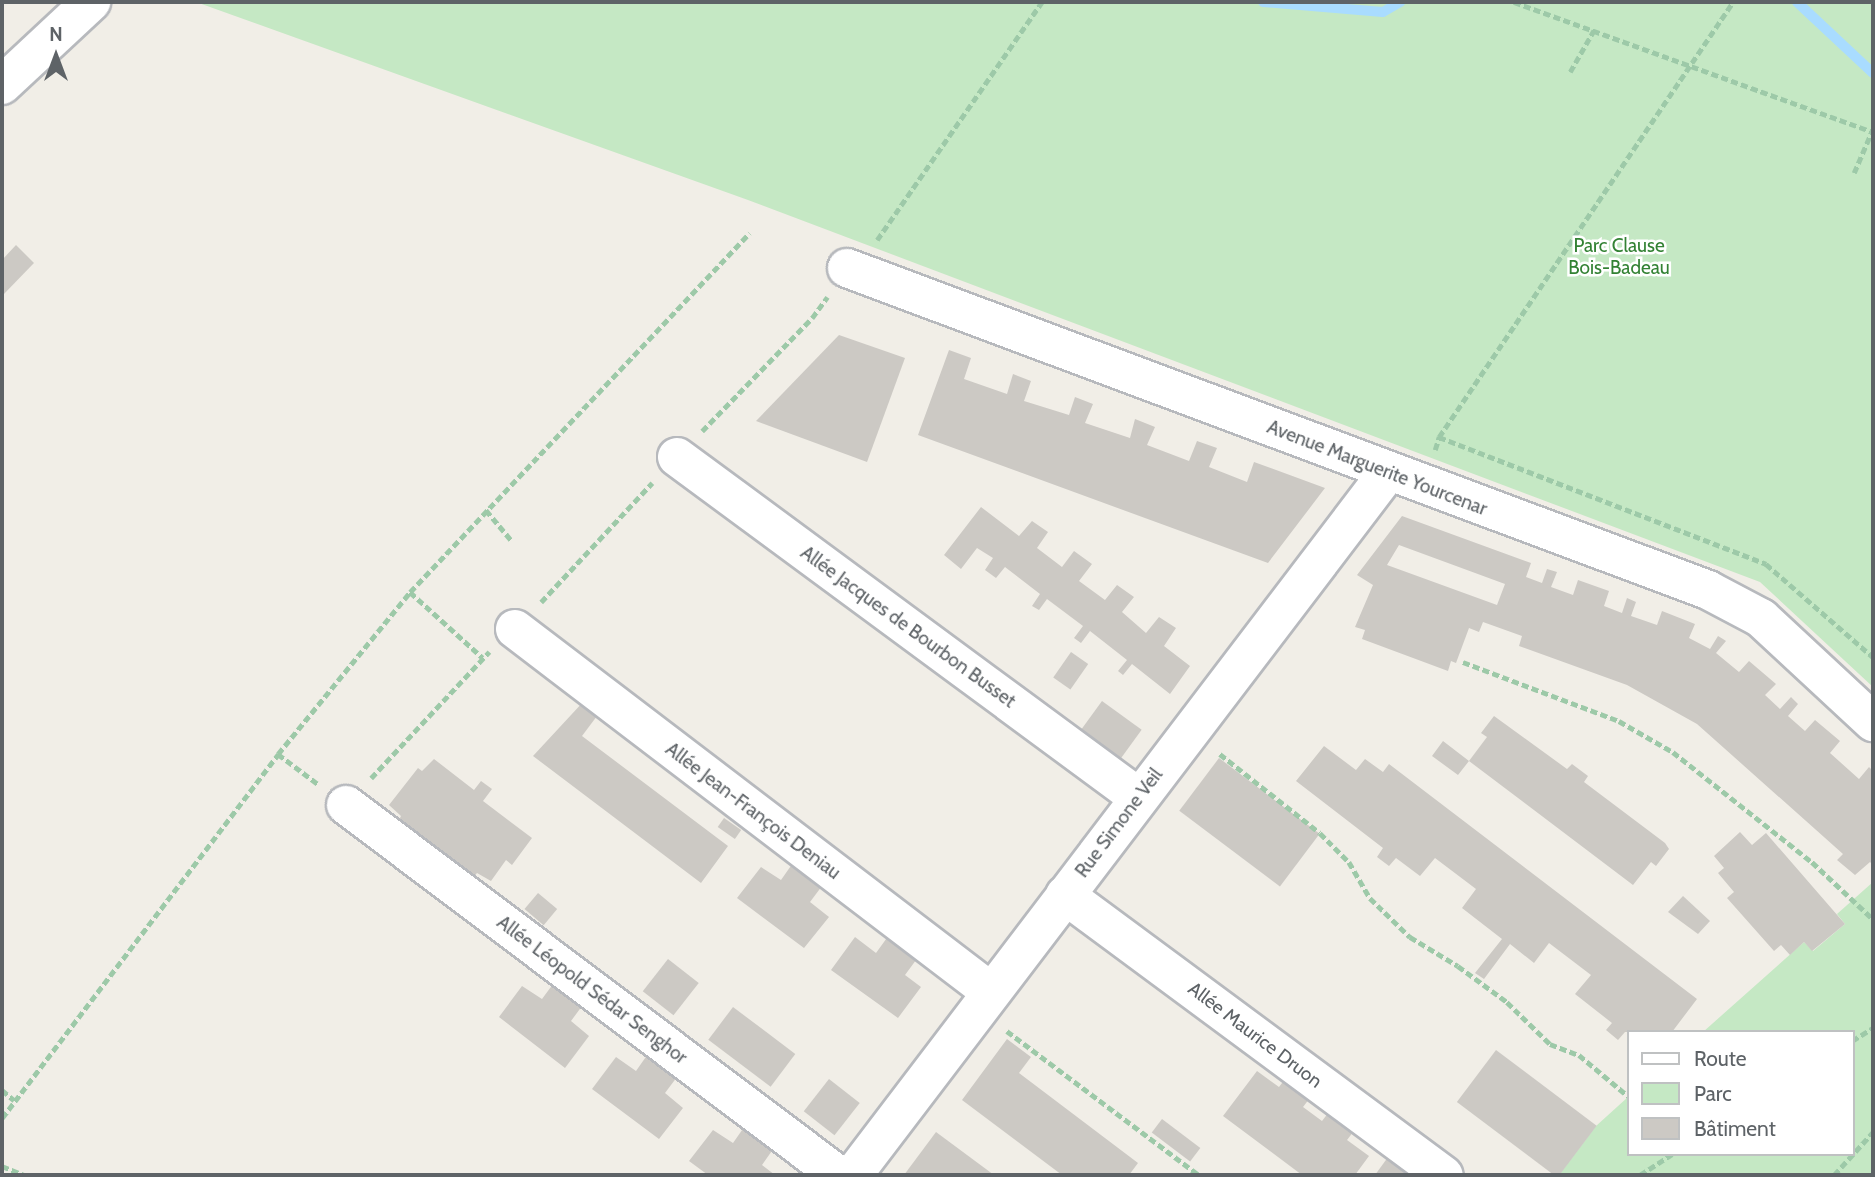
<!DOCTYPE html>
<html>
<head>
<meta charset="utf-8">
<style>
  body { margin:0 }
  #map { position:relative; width:1875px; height:1177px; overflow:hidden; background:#f1eee7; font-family:Cabin,sans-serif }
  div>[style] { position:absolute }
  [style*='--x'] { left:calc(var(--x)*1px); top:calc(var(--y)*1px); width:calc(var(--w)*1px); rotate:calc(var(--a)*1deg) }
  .green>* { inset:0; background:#c5e8c4 }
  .stream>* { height:10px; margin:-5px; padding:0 5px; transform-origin:5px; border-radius:5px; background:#a9dcff }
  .building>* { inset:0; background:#ccc9c4; transform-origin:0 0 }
  .path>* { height:4.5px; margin-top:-2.25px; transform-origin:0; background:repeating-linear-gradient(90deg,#9dc9a8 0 7px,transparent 0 10.5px) }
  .roads { filter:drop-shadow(2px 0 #b7b9bd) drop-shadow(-2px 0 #b7b9bd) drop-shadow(0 2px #b7b9bd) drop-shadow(0 -2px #b7b9bd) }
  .minor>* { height:38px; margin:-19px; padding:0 19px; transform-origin:19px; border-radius:19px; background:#fff }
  span { translate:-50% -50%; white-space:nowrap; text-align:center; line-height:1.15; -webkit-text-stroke:5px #fff; paint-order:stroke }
  .park-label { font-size:19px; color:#338234 }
  .street-label { font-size:19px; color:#5e6367 }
  .frame { position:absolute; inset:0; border:4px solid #5e6367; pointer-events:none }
  .legend { position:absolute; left:1627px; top:1030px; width:228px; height:126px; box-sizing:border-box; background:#fff; border:2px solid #bfc1c2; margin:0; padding:9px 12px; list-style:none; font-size:21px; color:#5e6367 }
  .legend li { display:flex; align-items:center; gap:14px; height:35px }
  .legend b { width:35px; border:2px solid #bfc1c2 }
  .north { position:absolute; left:21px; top:21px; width:70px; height:70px; -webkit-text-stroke:5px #fff; paint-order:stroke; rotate:0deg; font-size:19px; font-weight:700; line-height:28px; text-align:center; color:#5e6367 }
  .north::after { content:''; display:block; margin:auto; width:24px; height:32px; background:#5e6367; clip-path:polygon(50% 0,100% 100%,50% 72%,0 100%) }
</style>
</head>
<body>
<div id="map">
  <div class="green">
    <div style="clip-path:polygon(196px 2px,1873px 2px,1873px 687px,1760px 582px,748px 200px)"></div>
    <div style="clip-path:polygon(1873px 882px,1873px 1175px,1559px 1175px,1596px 1126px,1628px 1097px,1628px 1154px,1852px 1154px,1852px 1032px,1703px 1032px,1804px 942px,1813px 951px,1845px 924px,1837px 914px)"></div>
  </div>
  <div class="stream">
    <div style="--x:1263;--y:2;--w:120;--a:4.8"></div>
    <div style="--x:1383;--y:12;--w:20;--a:-30"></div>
    <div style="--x:1797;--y:2;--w:104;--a:43.1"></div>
  </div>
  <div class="building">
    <div style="clip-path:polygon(16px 245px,34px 263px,2px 296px,2px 260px)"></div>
    <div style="clip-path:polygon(839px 335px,905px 358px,867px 462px,756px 421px)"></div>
    <div style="clip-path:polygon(949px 350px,971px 358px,964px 379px,1007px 394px,1013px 374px,1031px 381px,1024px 401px,1069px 415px,1075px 397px,1093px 404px,1085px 423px,1130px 438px,1135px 419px,1155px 427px,1147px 445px,1189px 461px,1197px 441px,1217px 448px,1209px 467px,1247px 482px,1254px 462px,1325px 488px,1268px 563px,918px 435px)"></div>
    <div style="clip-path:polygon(981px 507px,1019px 536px,1032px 521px,1048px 532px,1037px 548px,1062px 567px,1074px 551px,1092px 564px,1079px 581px,1105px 600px,1117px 585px,1134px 597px,1122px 612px,1146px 633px,1159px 617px,1176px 628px,1164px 646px,1190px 666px,1170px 694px,1132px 664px,1123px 675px,1118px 671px,1127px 660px,1090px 631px,1081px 643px,1074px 638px,1083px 626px,1047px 599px,1039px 610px,1032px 606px,1040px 594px,1005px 567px,996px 578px,985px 570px,993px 558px,977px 548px,961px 569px,944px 555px)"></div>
    <div style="clip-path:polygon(evenodd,1402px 516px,1531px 563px,1526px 577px,1542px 583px,1547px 569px,1557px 572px,1551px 587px,1573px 595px,1578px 580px,1609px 591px,1604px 606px,1622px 613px,1627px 598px,1636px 602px,1631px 616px,1657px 625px,1662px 611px,1695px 624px,1689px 638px,1710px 649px,1718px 636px,1723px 639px,1726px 641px,1716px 653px,1739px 672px,1749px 661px,1776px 684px,1765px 695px,1780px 709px,1791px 697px,1798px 704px,1788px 716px,1805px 731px,1815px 720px,1840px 741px,1830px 753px,1859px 779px,1869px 767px,1873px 771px,1873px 865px,1870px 862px,1855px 875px,1837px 860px,1843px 854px,1697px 724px,1627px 685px,1519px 646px,1522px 636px,1483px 622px,1479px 632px,1469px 628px,1456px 663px,1451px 661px,1448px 671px,1362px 639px,1365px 630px,1355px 627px,1373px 585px,1357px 575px,1402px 516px,1399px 545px,1505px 584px,1497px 605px,1387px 565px,1399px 545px)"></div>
    <div style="left:1071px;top:652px;width:21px;height:31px;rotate:35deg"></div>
    <div style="clip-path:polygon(584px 701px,600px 712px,582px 736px,728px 846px,701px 883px,533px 756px)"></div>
    <div style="left:1102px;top:701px;width:49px;height:43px;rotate:36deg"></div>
    <div style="clip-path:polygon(1494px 716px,1567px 769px,1572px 764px,1588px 776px,1584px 782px,1665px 843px,1669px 849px,1656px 866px,1651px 862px,1633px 885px,1469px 761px,1458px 775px,1432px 756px,1443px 741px,1469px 761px,1487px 737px,1481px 733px)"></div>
    <div style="clip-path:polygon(1324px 746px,1356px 770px,1365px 759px,1383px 772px,1389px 764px,1697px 999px,1672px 1032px,1625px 1032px,1618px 1040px,1606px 1030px,1612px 1023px,1575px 994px,1591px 975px,1549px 943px,1534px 963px,1510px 944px,1484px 979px,1475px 973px,1502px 939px,1462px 908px,1476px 889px,1435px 858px,1420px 876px,1396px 858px,1389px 866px,1377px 857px,1383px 848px,1296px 781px)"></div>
    <div style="left:1219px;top:758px;width:126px;height:66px;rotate:37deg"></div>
    <div style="clip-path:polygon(434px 759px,474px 790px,481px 781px,492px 789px,483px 801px,532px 838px,512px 865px,506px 860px,491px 881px,477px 873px,473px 878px,398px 822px,401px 816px,389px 805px,418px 768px,422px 771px)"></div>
    <div style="left:724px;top:818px;width:21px;height:11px;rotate:35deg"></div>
    <div style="clip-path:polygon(1740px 832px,1752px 845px,1766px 833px,1845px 924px,1812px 951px,1804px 942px,1790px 955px,1781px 945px,1774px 951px,1727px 898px,1734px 892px,1718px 873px,1724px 868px,1714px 856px)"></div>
    <div style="clip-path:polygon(795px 860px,825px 882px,810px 902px,829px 917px,804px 948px,737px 898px,761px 867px,781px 880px)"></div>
    <div style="left:538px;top:893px;width:25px;height:21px;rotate:40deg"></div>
    <div style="clip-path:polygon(1683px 896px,1710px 921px,1698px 934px,1668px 912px)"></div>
    <div style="clip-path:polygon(889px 935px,919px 956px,905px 975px,921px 987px,898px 1018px,831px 970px,855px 937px,876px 953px)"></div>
    <div style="left:668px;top:959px;width:39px;height:41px;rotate:38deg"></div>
    <div style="clip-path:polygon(556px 980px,585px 1002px,571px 1021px,589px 1036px,565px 1068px,499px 1017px,522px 986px,542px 999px)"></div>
    <div style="left:733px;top:1007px;width:78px;height:41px;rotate:37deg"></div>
    <div style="clip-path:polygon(1007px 1039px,1031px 1057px,1019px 1073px,1138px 1163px,1129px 1175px,1062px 1175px,962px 1100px)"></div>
    <div style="left:1496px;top:1050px;width:126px;height:65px;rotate:37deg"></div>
    <div style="clip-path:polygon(650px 1051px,680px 1073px,665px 1093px,683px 1108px,659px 1139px,592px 1089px,616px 1057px,636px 1071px)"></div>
    <div style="clip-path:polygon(1257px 1071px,1279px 1087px,1288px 1075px,1313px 1094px,1303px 1107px,1322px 1121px,1332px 1108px,1357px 1127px,1347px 1140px,1369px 1156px,1355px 1175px,1302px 1175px,1223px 1116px)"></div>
    <div style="left:829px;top:1079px;width:39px;height:41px;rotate:38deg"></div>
    <div style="left:1162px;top:1119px;width:48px;height:17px;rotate:37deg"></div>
    <div style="clip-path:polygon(747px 1123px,776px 1145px,762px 1165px,775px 1175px,708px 1175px,689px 1161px,713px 1130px,733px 1143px)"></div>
    <div style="clip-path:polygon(936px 1132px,994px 1175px,904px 1175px)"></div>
    <div style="clip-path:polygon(1391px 1153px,1414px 1175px,1375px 1175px)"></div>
  </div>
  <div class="path">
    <div style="--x:1514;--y:2;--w:382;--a:19.9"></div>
    <div style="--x:1570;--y:72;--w:48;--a:-60.3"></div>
    <div style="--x:1854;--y:173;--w:46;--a:-66.8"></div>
    <div style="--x:877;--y:240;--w:290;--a:-55.3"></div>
    <div style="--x:702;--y:431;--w:158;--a:-45.8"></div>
    <div style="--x:812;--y:318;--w:26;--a:-54"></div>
    <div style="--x:1439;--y:437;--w:351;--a:21.2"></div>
    <div style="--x:1766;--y:564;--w:142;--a:41"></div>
    <div style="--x:1435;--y:450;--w:14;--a:-73"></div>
    <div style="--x:1439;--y:437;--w:525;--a:-55.95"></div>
    <div style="--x:486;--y:510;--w:39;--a:50"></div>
    <div style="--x:410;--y:592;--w:494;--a:-46.6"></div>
    <div style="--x:541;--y:602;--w:163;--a:-47"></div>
    <div style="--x:1463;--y:662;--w:167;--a:20.7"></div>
    <div style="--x:1619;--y:721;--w:62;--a:29.9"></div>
    <div style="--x:1673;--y:752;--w:177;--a:38.4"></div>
    <div style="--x:1812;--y:862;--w:83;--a:43.1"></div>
    <div style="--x:278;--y:754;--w:209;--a:-50.8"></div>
    <div style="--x:410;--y:592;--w:98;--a:42.1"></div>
    <div style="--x:1220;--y:754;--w:127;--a:38.3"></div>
    <div style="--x:1320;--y:833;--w:41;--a:45"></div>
    <div style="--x:1349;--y:862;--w:42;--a:59.7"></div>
    <div style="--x:1370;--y:898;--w:56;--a:44.3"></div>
    <div style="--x:1410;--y:937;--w:56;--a:31.1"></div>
    <div style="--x:1458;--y:966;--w:61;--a:36.3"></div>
    <div style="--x:1507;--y:1002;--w:60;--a:44.3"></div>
    <div style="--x:1550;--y:1044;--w:31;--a:21"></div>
    <div style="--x:1579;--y:1055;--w:64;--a:39.9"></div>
    <div style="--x:371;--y:778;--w:173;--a:-46.9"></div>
    <div style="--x:1007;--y:1031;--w:240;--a:36.9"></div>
    <div style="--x:1852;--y:1041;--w:25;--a:-32"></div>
    <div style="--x:2;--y:1090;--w:16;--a:40"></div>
    <div style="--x:2;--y:1118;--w:457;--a:-52.8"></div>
    <div style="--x:278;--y:754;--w:50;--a:36.9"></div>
    <div style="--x:2;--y:1166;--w:24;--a:22"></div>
    <div style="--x:1640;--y:1175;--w:38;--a:-33"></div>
    <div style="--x:1834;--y:1175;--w:58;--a:-47.8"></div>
  </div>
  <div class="roads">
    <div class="minor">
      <div style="--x:2;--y:85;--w:122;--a:-43"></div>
      <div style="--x:847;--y:268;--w:919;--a:20.5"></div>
      <div style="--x:1708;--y:590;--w:60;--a:27.8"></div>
      <div style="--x:1761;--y:618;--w:153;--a:42.9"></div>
      <div style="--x:677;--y:457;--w:573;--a:36.41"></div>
      <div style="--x:515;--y:629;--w:599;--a:37.33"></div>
      <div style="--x:346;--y:805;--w:616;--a:36.94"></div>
      <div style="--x:1065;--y:895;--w:471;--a:36.5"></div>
      <div style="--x:853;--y:1175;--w:883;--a:-52.73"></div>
    </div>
  </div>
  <div class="park-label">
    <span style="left:1619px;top:257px">Parc Clause<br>Bois-Badeau</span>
  </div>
  <div class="street-label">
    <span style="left:1377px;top:468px;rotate:21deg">Avenue Marguerite Yourcenar</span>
    <span style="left:908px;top:627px;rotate:36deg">Allée Jacques de Bourbon Busset</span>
    <span style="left:753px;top:811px;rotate:37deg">Allée Jean-François Deniau</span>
    <span style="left:1119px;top:823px;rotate:-53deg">Rue Simone Veil</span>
    <span style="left:592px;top:990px;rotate:37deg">Allée Léopold Sédar Senghor</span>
    <span style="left:1255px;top:1035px;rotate:37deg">Allée Maurice Druon</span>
  </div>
  <div class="frame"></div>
  <ul class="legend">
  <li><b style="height:9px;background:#fff"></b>Route</li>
  <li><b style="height:19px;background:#c5e8c4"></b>Parc</li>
  <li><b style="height:19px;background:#ccc9c4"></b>Bâtiment</li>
  </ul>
  <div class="north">N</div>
</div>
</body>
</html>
